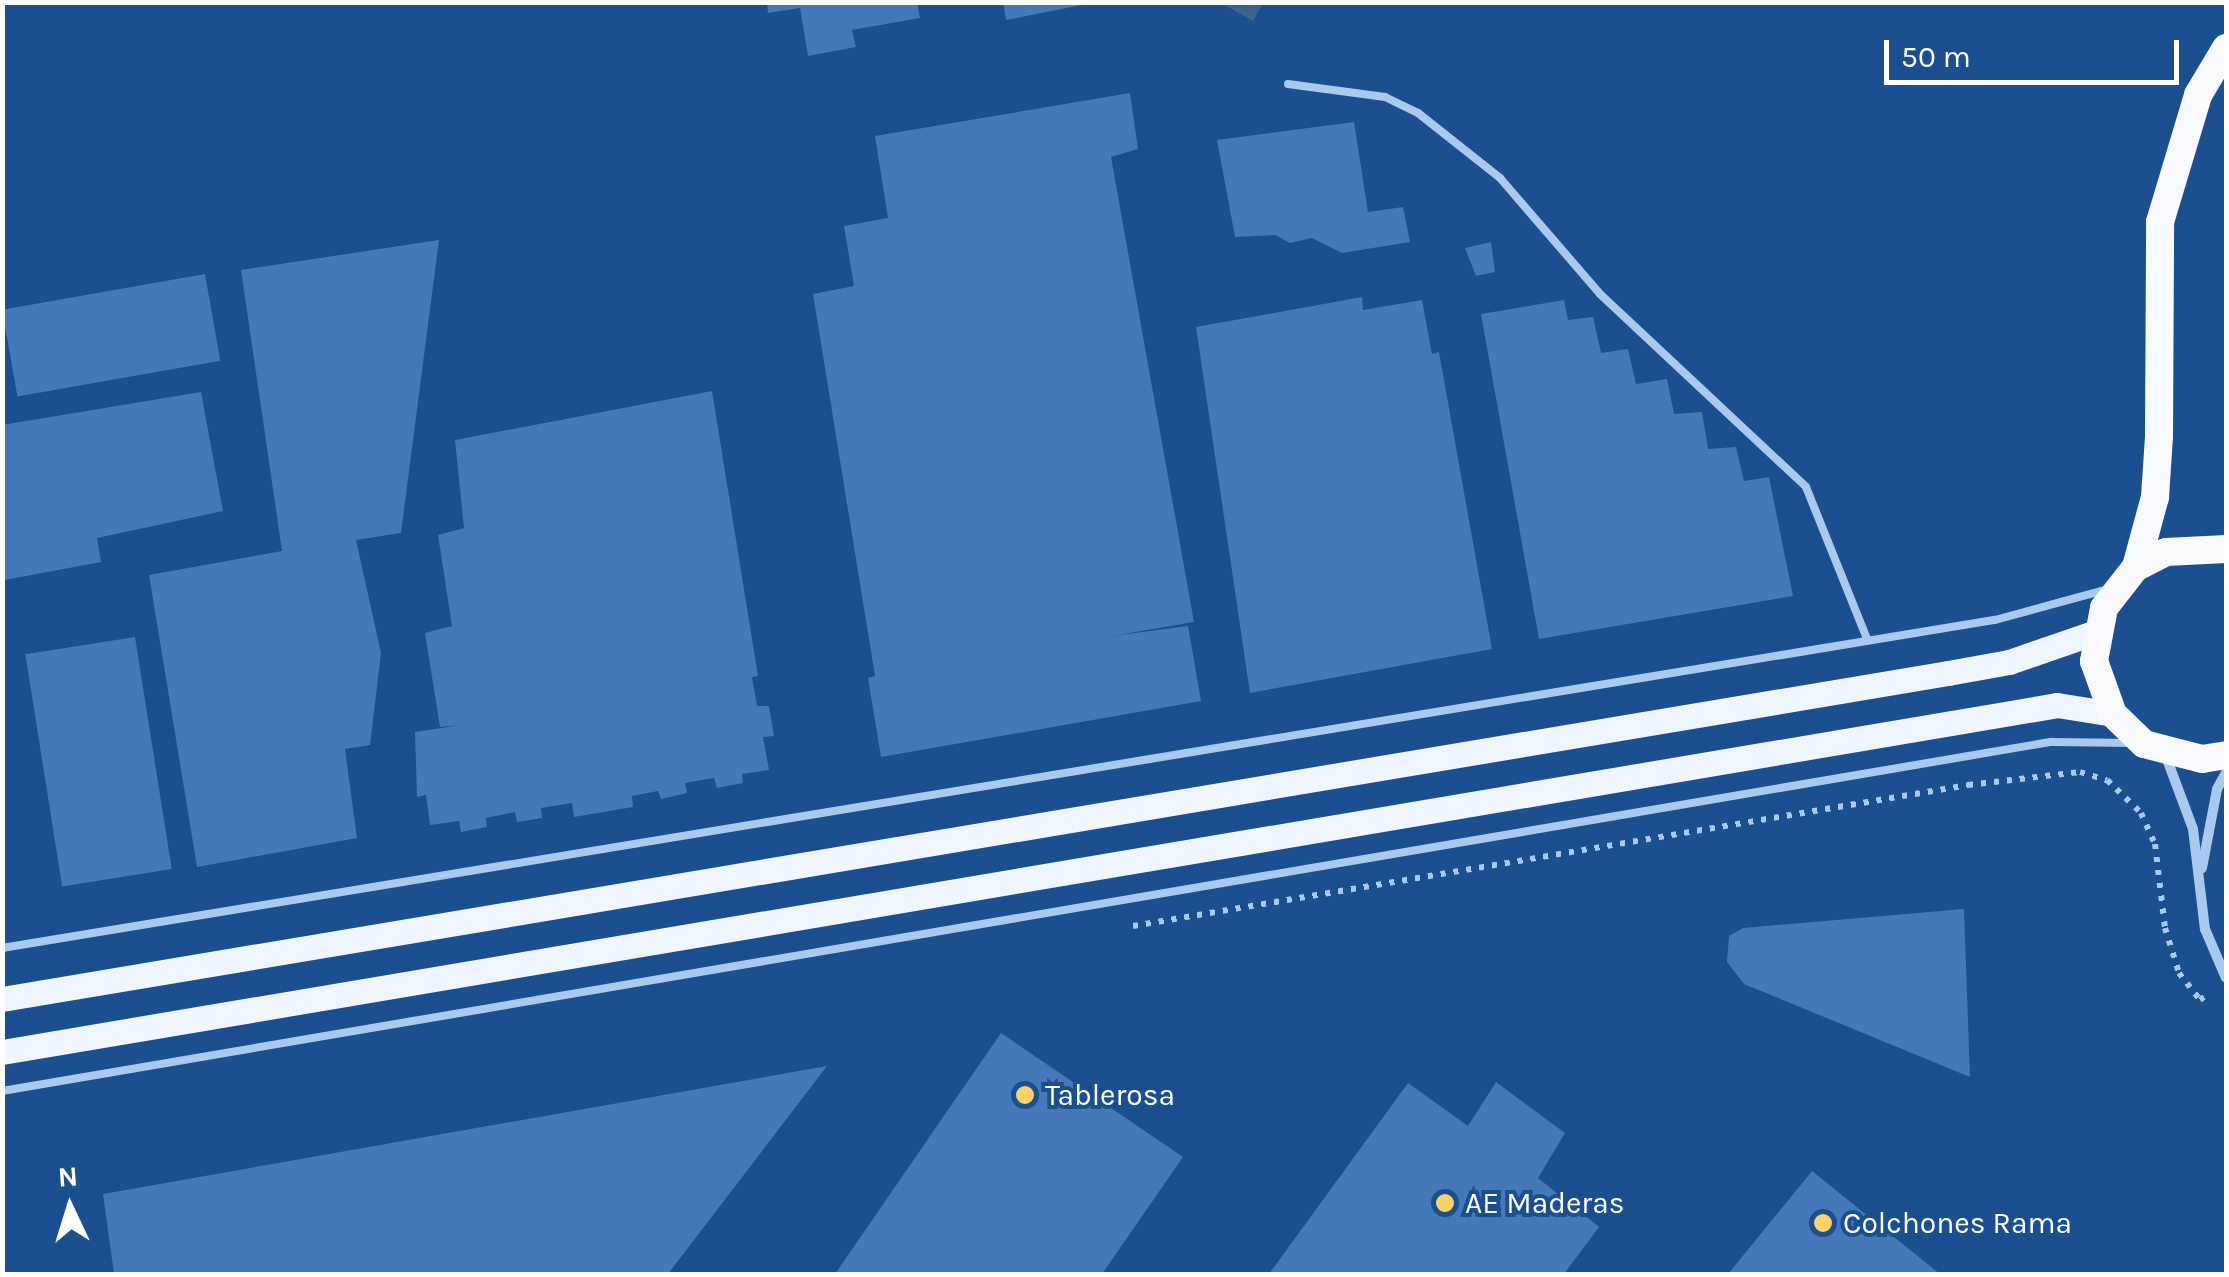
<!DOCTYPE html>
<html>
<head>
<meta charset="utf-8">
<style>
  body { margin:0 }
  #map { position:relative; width:2229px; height:1277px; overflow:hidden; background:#1b4f8f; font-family:Karla,sans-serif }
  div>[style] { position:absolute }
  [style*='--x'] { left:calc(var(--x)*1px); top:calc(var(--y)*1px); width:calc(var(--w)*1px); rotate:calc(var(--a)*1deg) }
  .water>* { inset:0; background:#3c6290 }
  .building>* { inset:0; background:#4478b7; transform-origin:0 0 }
  .path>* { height:6px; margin-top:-3px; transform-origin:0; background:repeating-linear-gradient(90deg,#a9c9ee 0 5px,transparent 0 13px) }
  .service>* { height:8px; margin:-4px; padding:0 4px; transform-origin:4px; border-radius:4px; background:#a9c9ee }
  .minor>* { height:10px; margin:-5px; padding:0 5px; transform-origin:5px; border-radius:5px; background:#a9c9ee }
  .primary>* { height:25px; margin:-12.5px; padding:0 12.5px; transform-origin:12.5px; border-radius:12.5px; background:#f0f6ff }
  .trunk>* { height:28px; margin:-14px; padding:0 14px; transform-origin:14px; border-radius:14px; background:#f8faff }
  .dots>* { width:28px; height:28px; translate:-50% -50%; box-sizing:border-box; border:5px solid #1b4f8f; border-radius:50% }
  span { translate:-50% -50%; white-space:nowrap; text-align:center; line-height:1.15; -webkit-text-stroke:8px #1b4f8f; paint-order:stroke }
  .poi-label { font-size:30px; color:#fff }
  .left { translate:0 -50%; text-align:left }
  .frame { position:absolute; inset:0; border:5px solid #fff; pointer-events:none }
  .north { position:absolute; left:20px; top:1157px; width:100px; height:100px; -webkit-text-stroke:8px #1b4f8f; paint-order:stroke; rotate:356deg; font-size:28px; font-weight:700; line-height:40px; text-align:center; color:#fff }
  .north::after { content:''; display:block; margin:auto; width:35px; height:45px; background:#fff; clip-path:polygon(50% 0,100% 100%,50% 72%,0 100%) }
  .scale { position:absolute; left:1884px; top:40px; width:295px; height:45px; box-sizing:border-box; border:5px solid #fff; border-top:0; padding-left:12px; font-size:30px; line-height:35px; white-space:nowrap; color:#fff; -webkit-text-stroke:8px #1b4f8f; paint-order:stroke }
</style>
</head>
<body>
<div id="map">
  <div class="water">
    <div style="clip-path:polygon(1221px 3px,1263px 3px,1253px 21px)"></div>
  </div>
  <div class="building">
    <div style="clip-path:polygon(767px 2px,917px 2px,920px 18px,852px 30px,856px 47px,808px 56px,800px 8px,768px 13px)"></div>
    <div style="clip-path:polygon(1003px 2px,1087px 2px,1087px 4px,1006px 20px)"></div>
    <div style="clip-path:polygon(1130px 93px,1138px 149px,1111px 157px,1194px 622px,1112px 636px,1188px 626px,1201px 701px,881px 757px,868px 678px,875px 676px,813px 294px,854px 286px,844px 226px,888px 218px,875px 136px)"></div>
    <div style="clip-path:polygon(1354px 122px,1368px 212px,1403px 207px,1410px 242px,1342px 253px,1312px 238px,1290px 243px,1275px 235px,1235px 237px,1217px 140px)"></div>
    <div style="clip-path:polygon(439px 240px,401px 533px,356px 540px,381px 653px,370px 745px,345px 749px,357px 838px,197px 867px,149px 575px,282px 551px,241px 270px)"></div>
    <div style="clip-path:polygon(1491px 242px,1495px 272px,1476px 276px,1465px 248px)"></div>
    <div style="left:205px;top:274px;width:88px;height:206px;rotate:80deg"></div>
    <div style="clip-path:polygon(1362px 297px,1363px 310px,1422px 300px,1432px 354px,1439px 352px,1492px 649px,1250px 693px,1196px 327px)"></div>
    <div style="clip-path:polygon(1564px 300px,1568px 320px,1593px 317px,1601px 353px,1628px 349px,1636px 384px,1667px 379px,1674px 414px,1702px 412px,1708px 449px,1736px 447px,1744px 481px,1769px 477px,1793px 596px,1539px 639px,1481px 314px)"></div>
    <div style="clip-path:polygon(712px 391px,758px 676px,752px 677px,757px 706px,769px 706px,774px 736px,763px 737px,769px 770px,742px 774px,743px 783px,717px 788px,714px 778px,685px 783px,687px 793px,661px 799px,658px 791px,632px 796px,633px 807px,574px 817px,572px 803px,541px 808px,542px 818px,517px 822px,515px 812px,486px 818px,487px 827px,461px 832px,459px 821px,430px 825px,426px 795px,417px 797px,415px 732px,461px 725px,440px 727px,425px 633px,452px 626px,438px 535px,464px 528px,455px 440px)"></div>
    <div style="clip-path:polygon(201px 392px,223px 511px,97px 538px,101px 562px,5px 580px,2px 425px)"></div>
    <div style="left:135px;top:637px;width:235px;height:111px;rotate:81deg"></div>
    <div style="clip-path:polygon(1964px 909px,1970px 1077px,1744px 984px,1727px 962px,1729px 936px,1743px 928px)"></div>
    <div style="clip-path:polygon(1001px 1033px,1183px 1157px,1102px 1274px,835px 1274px)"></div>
    <div style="clip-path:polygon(827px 1066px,668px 1274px,114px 1274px,103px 1194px)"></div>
    <div style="clip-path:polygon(1496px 1082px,1565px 1133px,1538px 1178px,1599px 1227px,1564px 1274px,1269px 1274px,1408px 1083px,1468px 1126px)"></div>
    <div style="clip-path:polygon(1812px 1171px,1940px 1274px,1728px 1274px)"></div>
  </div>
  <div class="path">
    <div style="--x:1133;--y:926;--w:847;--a:-9.58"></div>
    <div style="--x:1968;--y:785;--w:113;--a:-6.6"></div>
    <div style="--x:2080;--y:772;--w:28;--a:17"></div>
    <div style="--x:2107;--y:780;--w:47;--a:44.1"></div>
    <div style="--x:2141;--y:813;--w:34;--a:66"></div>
    <div style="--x:2155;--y:844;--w:85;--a:83.2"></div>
    <div style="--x:2165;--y:928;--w:47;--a:72.7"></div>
    <div style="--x:2179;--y:973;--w:34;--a:52"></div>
    <div style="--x:2200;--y:1000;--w:11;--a:-38"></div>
  </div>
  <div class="service">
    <div style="--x:1288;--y:84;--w:98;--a:7.6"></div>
    <div style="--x:1385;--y:97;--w:37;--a:26"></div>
    <div style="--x:1418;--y:113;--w:105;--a:38.4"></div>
    <div style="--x:1500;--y:178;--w:153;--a:49.2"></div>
    <div style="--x:1600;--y:294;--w:282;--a:43.1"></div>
    <div style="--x:1806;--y:487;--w:164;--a:68.1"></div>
    <div style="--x:2;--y:948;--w:2020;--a:-9.35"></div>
    <div style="--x:1995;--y:620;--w:117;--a:-15.3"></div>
    <div style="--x:2;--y:1091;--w:2079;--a:-9.67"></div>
    <div style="--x:2051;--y:742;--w:82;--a:0.7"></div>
  </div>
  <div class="minor">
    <div style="--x:2165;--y:754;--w:80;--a:69.5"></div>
    <div style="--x:2193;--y:829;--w:101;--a:83.2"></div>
    <div style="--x:2205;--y:929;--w:53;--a:66.8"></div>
    <div style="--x:2202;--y:868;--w:80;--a:-79.2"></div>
    <div style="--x:2217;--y:789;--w:18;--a:-61"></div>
    <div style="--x:2;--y:947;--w:1;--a:45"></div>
  </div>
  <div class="primary">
    <div style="--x:2;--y:999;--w:1973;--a:-9.51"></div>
    <div style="--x:1948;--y:673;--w:62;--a:-10.2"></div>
    <div style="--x:2009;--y:662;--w:92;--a:-19"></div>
    <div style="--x:2;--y:1052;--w:2084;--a:-9.58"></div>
    <div style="--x:2057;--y:705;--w:57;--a:9.1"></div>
  </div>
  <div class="trunk">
    <div style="--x:2226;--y:549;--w:60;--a:177.1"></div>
    <div style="--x:2166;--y:552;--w:34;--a:153"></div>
    <div style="--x:2136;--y:567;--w:52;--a:128"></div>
    <div style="--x:2104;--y:608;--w:54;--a:100.7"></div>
    <div style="--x:2094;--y:661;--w:56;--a:70.3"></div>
    <div style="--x:2113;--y:714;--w:43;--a:44.1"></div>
    <div style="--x:2144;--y:744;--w:60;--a:14.5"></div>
    <div style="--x:2202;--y:759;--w:24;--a:-9"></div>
    <div style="--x:2136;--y:567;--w:73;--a:-74.8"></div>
    <div style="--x:2155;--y:497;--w:60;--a:-86.2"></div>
    <div style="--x:2159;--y:437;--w:215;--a:-89.7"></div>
    <div style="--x:2160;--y:222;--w:133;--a:-73.3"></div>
    <div style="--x:2198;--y:95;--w:55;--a:-59.2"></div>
  </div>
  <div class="dots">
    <div style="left:1025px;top:1095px;background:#ffd166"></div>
    <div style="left:1445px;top:1203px;background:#ffd166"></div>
    <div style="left:1823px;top:1223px;background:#ffd166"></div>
  </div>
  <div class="poi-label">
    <span class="left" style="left:1045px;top:1095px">Tablerosa</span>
    <span class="left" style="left:1465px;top:1203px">AE Maderas</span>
    <span class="left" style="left:1843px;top:1223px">Colchones Rama</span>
  </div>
  <div class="frame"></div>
  <div class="north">N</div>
  <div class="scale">50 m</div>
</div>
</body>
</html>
